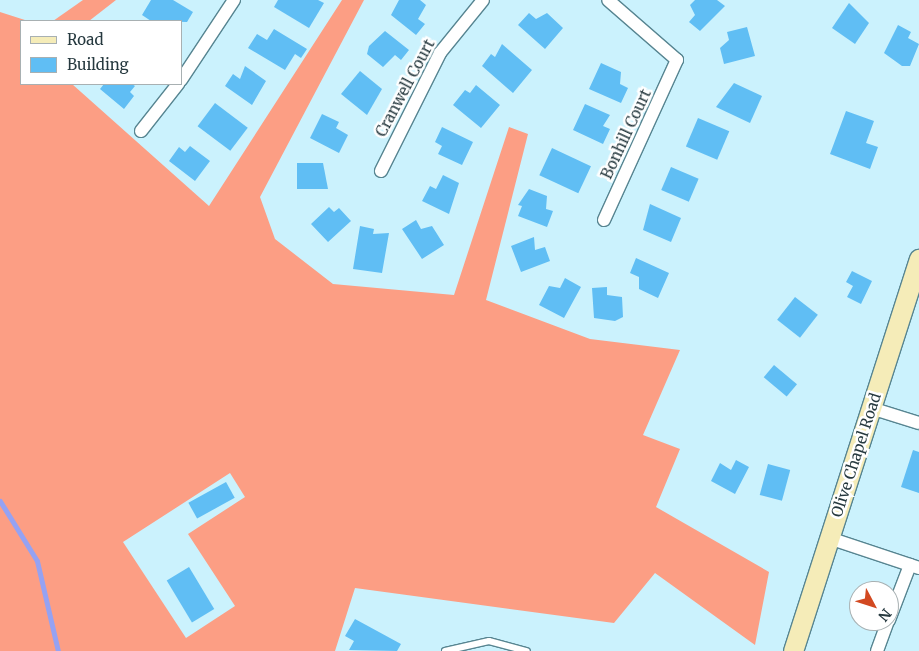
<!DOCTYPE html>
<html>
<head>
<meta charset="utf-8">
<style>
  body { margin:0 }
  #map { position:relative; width:919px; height:651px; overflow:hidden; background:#cbf2fd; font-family:Merriweather,serif }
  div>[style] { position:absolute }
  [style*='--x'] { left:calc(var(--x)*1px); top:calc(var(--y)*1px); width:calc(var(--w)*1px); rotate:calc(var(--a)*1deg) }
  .forest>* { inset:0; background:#fc9e84 }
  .stream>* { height:5px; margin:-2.5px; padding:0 2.5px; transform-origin:2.5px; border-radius:2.5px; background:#95a2f3 }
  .building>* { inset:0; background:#60bef4; transform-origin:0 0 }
  .roads { filter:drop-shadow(1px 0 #578591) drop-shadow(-1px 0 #578591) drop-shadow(0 1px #578591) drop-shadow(0 -1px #578591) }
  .lane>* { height:6px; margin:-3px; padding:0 3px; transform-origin:3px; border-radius:3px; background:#fff }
  .street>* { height:12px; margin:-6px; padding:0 6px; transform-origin:6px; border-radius:6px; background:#fff }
  .secondary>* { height:19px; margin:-9.5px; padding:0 9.5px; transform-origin:9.5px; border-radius:9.5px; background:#f5ecb8 }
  span { translate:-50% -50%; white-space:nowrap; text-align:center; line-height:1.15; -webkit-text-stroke:5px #fff; paint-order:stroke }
  .street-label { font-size:15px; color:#26393f }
  .legend { position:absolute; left:20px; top:20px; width:162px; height:65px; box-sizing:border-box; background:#fff; border:1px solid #a8b0b2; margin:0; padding:6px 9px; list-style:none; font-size:15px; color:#26393f }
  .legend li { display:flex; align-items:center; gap:10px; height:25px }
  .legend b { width:25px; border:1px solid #a8b0b2 }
  .north { position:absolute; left:849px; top:581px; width:50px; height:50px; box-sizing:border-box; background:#fff; border:1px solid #a8b0b2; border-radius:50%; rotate:130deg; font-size:14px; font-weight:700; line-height:20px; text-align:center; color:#26393f }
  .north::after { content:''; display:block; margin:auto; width:18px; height:22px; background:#d24921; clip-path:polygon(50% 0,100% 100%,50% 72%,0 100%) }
</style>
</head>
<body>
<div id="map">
  <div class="forest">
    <div style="clip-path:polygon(83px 0,116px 0,89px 21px,53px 21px)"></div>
    <div style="clip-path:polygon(evenodd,342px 0,364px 0,260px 197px,275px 239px,333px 284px,454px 295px,509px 127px,528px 134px,486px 300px,590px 339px,680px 350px,643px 435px,680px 449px,656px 507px,769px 572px,755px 645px,655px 573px,614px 623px,355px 588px,335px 651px,0 651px,0 12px,28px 21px,21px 21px,21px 84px,72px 84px,209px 206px,342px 0,230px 473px,245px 497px,188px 534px,235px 606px,186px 638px,123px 542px,230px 473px)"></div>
  </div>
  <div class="stream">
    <div style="--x:0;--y:501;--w:70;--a:58.3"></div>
    <div style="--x:37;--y:561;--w:92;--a:76.9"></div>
  </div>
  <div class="building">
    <div style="clip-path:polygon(151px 0,173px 0,193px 12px,187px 22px,151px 21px,142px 15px)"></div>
    <div style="clip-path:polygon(278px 0,318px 0,324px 3px,309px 28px,274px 7px)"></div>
    <div style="clip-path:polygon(399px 0,420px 0,426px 5px,418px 19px,425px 24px,416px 35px,391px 15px)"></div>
    <div style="clip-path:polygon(695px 0,717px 0,725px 6px,700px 31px,689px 22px,695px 15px,690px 5px)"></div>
    <div style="clip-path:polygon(849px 3px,869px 23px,855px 44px,832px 28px)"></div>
    <div style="clip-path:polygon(529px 13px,536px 19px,547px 13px,563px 28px,545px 49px,518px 25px)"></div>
    <div style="clip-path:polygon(898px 25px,911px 32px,908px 38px,919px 44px,910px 66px,902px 66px,884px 53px)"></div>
    <div style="clip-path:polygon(747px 27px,755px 56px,724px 64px,720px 48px,729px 40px,727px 32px)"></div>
    <div style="clip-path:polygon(274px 29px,307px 49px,301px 58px,295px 54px,285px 70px,248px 48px,257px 34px,267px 40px)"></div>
    <div style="clip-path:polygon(385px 31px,409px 50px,401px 60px,395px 55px,383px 67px,367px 54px,369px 46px)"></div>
    <div style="clip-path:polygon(502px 44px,532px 70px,513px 93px,482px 66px,491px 54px,495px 57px)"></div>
    <div style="clip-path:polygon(601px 63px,621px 72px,620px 84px,628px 88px,621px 103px,589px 89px)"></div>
    <div style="clip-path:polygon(245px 66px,266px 81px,252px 105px,225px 86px,233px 74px,240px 79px)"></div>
    <div style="clip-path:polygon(360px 71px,382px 89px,367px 115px,341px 94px)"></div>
    <div style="clip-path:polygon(734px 83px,762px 96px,750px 123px,716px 107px)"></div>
    <div style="clip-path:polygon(104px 84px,132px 84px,135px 86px,130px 92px,134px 96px,124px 109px,100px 89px)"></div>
    <div style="clip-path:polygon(476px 85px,500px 105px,481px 128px,453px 105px,465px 90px,470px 93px)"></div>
    <div style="left:215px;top:103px;width:41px;height:29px;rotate:37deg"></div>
    <div style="clip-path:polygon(585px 104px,610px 115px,603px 126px,610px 129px,603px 144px,573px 130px)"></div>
    <div style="clip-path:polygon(846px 111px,874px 121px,866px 143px,878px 147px,870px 169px,830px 154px)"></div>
    <div style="clip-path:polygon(322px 114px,339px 122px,336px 128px,348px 135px,339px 153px,310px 138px)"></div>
    <div style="left:698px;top:118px;width:34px;height:31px;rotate:23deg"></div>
    <div style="clip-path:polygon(442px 127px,473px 142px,462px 165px,438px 154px,442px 146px,435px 142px)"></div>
    <div style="clip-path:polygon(190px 146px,210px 161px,195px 181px,169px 161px,179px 147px,185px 152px)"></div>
    <div style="left:552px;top:148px;width:43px;height:30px;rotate:25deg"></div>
    <div style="clip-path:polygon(297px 163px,323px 163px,328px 189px,297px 189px)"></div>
    <div style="left:671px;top:167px;width:30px;height:25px;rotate:23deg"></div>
    <div style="clip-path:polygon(443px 175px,459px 183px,449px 214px,422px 201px,430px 186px,436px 189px)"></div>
    <div style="clip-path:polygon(529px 189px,547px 196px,546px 209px,553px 211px,547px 227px,518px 216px,522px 206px,518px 205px)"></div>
    <div style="clip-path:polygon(650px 204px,681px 218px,671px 242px,643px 230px)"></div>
    <div style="clip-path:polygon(329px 207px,334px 212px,339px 208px,351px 221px,328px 242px,311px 224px)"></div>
    <div style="clip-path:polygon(416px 220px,421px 229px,432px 226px,444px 245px,422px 259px,402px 229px)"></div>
    <div style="clip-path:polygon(360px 226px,374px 229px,373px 234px,389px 233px,382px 273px,353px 269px)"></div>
    <div style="clip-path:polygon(534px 237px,535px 250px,545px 247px,550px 261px,521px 272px,511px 246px)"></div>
    <div style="clip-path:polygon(636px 258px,669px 273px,658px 298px,639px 289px,639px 277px,630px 273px)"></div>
    <div style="clip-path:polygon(852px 271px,872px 281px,861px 304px,847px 297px,853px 286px,846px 282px)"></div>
    <div style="clip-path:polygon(565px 278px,581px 287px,564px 318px,539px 305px,549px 286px,560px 288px)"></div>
    <div style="clip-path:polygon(607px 287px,607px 295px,622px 297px,623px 317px,615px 321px,594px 318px,592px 288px)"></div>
    <div style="left:795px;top:297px;width:29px;height:29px;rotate:38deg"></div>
    <div style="left:774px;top:365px;width:30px;height:16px;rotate:40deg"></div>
    <div style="clip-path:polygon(913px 450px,919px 452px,919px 493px,901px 487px)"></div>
    <div style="clip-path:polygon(736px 460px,749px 467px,735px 494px,711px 481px,720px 463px,731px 470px)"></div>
    <div style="left:768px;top:464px;width:23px;height:32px;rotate:15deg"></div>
    <div style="left:226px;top:482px;width:18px;height:43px;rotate:61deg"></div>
    <div style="left:189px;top:567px;width:49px;height:26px;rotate:59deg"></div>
    <div style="clip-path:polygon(355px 619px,401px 644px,397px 651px,349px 650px,354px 641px,345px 636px)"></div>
  </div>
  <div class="roads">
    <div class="lane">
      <div style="--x:445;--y:651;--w:45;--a:-12.8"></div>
      <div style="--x:489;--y:641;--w:39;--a:15"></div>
    </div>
    <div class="street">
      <div style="--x:181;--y:80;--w:96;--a:-56.5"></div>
      <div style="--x:141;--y:131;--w:60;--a:-51.8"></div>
      <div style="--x:381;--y:171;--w:132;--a:-63.4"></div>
      <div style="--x:440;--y:53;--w:68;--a:-50.9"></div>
      <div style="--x:604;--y:220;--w:176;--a:-65.5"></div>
      <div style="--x:677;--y:60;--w:91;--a:-139"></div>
      <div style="--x:871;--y:408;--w:50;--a:17.4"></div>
      <div style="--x:829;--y:538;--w:95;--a:18.4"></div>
      <div style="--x:889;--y:620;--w:59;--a:-69.1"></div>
      <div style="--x:877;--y:651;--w:32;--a:-70"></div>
    </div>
    <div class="secondary">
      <div style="--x:793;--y:651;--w:412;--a:-72.2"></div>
    </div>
  </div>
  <div class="street-label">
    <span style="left:405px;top:88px;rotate:-62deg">Cranwell Court</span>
    <span style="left:626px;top:134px;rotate:-65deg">Bonhill Court</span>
    <span style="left:856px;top:455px;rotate:-72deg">Olive Chapel Road</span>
  </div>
  <ul class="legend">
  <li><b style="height:6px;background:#f5ecb8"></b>Road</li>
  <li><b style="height:14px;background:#60bef4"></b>Building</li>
  </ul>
  <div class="north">N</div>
</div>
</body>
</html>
